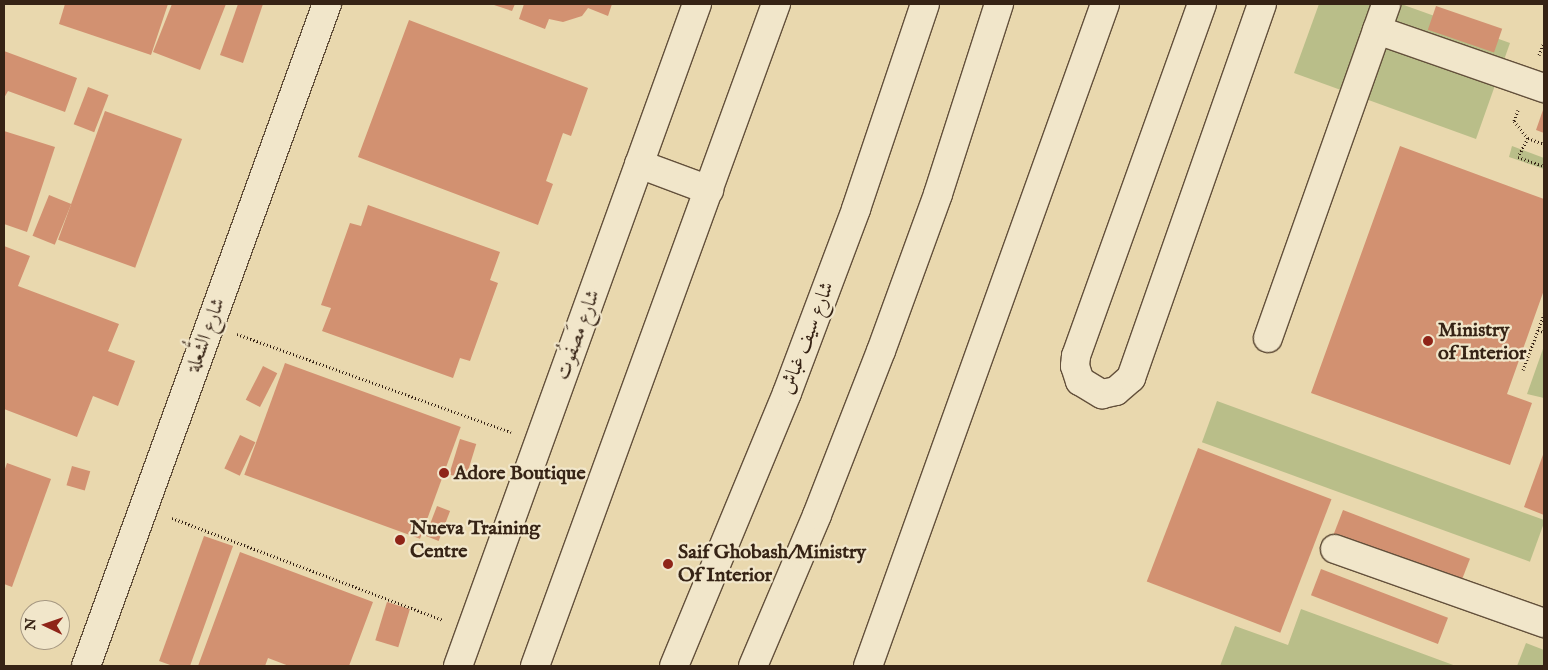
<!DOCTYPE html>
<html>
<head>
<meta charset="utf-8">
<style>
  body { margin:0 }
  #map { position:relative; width:1548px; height:670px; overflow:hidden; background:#e9d8ae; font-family:"IM FELL English",Amiri,serif }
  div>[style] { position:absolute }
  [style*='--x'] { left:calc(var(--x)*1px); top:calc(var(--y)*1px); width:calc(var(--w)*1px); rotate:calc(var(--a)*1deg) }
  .green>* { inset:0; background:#b9be89; transform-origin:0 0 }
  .building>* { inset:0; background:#d29171; transform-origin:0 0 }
  .path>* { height:3px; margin-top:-1.5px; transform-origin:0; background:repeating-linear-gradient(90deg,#362315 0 1px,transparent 0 3.5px) }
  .roads { filter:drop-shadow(1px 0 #63503b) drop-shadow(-1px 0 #63503b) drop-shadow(0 1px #63503b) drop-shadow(0 -1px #63503b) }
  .minor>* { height:28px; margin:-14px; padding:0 14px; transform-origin:14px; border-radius:14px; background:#f1e6ca }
  .dots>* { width:14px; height:14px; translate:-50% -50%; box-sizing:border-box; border:2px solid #f1e6ca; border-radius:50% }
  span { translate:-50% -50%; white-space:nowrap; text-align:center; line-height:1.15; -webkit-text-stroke:4.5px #f1e6ca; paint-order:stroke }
  .poi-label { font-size:20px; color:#362315; font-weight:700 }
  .left { translate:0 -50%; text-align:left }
  .street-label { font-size:20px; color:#362315 }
  .frame { position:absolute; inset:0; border:5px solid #362315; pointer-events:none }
  .north { position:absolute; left:20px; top:600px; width:50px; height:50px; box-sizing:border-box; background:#f1e6ca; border:1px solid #a69882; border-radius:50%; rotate:273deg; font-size:14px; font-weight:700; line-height:20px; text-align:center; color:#362315 }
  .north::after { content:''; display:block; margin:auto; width:18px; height:22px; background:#8f2418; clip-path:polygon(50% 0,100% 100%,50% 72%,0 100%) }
</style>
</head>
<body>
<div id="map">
  <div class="green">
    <div style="clip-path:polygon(1319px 4px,1401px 4px,1510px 43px,1476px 139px,1294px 73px)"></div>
    <div style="clip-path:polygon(1512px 146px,1544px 158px,1544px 169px,1509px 157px)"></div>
    <div style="clip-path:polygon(1544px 346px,1544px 398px,1527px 394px)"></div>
    <div style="left:1217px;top:401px;width:349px;height:44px;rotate:20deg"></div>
    <div style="clip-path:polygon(1301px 609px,1456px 666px,1220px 666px,1235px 626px,1288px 645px)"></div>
    <div style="clip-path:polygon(1526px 643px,1544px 650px,1544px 666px,1517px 666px)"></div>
  </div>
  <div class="building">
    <div style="clip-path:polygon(65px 4px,168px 4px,151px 55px,59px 24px)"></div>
    <div style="clip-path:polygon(172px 4px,226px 4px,200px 70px,153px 52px)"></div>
    <div style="clip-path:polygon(238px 4px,263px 4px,243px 63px,220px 55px)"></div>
    <div style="clip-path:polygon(491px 4px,515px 4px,512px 11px)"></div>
    <div style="clip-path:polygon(524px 4px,612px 4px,608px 16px,588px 8px,582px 16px,563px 22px,549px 19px,545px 29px,519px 19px)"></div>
    <div style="left:1436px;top:6px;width:70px;height:25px;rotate:19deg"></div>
    <div style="clip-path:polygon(409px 20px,588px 88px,571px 136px,563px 133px,546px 181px,553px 184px,538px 225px,358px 157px)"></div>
    <div style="clip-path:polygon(4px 51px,77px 78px,65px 112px,8px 91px,4px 98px)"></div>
    <div style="left:88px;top:87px;width:22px;height:40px;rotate:21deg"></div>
    <div style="clip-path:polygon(1544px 107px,1544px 133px,1536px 130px)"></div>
    <div style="left:105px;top:111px;width:82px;height:137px;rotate:20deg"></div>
    <div style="clip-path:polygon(4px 131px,55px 147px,27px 232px,4px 224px)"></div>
    <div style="clip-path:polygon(1400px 146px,1544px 199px,1544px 290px,1507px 394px,1532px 403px,1510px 465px,1311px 393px)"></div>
    <div style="left:49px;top:195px;width:24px;height:44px;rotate:22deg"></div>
    <div style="clip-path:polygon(368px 205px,500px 252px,490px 280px,498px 283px,470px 361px,460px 358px,453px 378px,322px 331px,331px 308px,321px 305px,350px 223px,361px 226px)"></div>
    <div style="clip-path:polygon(4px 246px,30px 256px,18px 286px,119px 324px,108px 351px,135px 361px,118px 406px,93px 396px,77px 437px,4px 409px)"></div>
    <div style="left:285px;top:363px;width:187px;height:119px;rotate:20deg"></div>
    <div style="left:263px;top:366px;width:16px;height:38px;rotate:27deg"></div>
    <div style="left:240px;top:435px;width:17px;height:37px;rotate:25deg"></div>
    <div style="left:460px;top:439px;width:17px;height:37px;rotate:17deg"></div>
    <div style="left:1198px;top:448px;width:143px;height:143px;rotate:21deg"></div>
    <div style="clip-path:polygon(1544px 452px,1544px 515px,1524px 507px)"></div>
    <div style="clip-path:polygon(7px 463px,51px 479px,12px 587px,4px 584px,4px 472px)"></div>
    <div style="left:72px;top:466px;width:19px;height:20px;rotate:16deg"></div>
    <div style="left:437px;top:506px;width:14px;height:32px;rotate:21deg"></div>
    <div style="left:1343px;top:510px;width:136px;height:29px;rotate:21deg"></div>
    <div style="clip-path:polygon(204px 536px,233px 546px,190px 666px,173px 666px,159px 661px)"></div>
    <div style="clip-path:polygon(240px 552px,373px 602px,349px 666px,289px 666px,268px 658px,265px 666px,198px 666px)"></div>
    <div style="left:1321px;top:569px;width:136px;height:28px;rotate:21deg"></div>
    <div style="left:387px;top:602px;width:24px;height:40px;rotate:17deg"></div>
  </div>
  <div class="path">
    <div style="--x:1539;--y:55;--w:14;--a:-69"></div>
    <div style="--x:1518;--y:110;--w:12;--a:110"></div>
    <div style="--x:1514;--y:121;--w:22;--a:51"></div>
    <div style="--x:1528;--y:138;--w:17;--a:21"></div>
    <div style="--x:1528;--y:138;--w:21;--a:118"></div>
    <div style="--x:1518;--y:157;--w:28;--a:19"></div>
    <div style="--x:1538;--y:330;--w:6;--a:18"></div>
    <div style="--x:237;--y:334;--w:291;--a:19.7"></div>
    <div style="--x:1523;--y:370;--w:60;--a:-69.4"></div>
    <div style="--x:172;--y:518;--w:290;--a:20.6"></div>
  </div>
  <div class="roads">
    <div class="minor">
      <div style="--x:1202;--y:4;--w:374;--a:109.7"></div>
      <div style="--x:1076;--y:356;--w:10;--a:96"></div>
      <div style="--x:1075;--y:366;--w:16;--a:72"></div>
      <div style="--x:1080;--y:381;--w:26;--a:31"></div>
      <div style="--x:1102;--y:394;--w:14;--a:-12"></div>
      <div style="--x:1116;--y:391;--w:20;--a:-41"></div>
      <div style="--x:1131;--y:378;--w:396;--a:-70.7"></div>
      <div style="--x:1377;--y:30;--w:177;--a:19.2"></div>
      <div style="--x:639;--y:164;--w:75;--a:20.4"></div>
      <div style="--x:1268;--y:338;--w:354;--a:-70.5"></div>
      <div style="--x:1335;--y:549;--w:222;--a:19.5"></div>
      <div style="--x:86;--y:666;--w:705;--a:-70"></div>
      <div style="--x:458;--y:666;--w:704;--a:-70.15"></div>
      <div style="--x:535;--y:666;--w:705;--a:-70"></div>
      <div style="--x:674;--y:666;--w:295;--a:-67.5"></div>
      <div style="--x:787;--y:393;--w:197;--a:-69.4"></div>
      <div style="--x:856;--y:209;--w:216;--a:-71.4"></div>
      <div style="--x:753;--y:666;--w:164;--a:-67"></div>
      <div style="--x:817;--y:515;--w:176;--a:-68.7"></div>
      <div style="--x:881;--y:351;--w:167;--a:-70"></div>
      <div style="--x:938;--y:194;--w:200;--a:-72.2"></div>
      <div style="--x:868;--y:666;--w:703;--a:-70.3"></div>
    </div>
  </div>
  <div class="dots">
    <div style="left:1428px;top:341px;background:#8f2418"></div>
    <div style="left:444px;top:473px;background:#8f2418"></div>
    <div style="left:400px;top:540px;background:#8f2418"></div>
    <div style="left:668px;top:564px;background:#8f2418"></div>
  </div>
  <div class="poi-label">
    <span class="left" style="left:1438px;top:342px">Ministry<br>of Interior</span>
    <span class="left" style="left:454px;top:473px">Adore Boutique</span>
    <span class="left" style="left:410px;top:540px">Nueva Training<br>Centre</span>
    <span class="left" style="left:678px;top:564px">Saif Ghobash/Ministry<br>Of Interior</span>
  </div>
  <div class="street-label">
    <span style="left:206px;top:335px;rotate:-70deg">شارع الشُّعلة</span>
    <span style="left:578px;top:335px;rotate:-70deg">شارع مَصفُوت</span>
    <span style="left:807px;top:338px;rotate:-69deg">شارع سيف غباش</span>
  </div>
  <div class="frame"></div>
  <div class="north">N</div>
</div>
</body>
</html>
